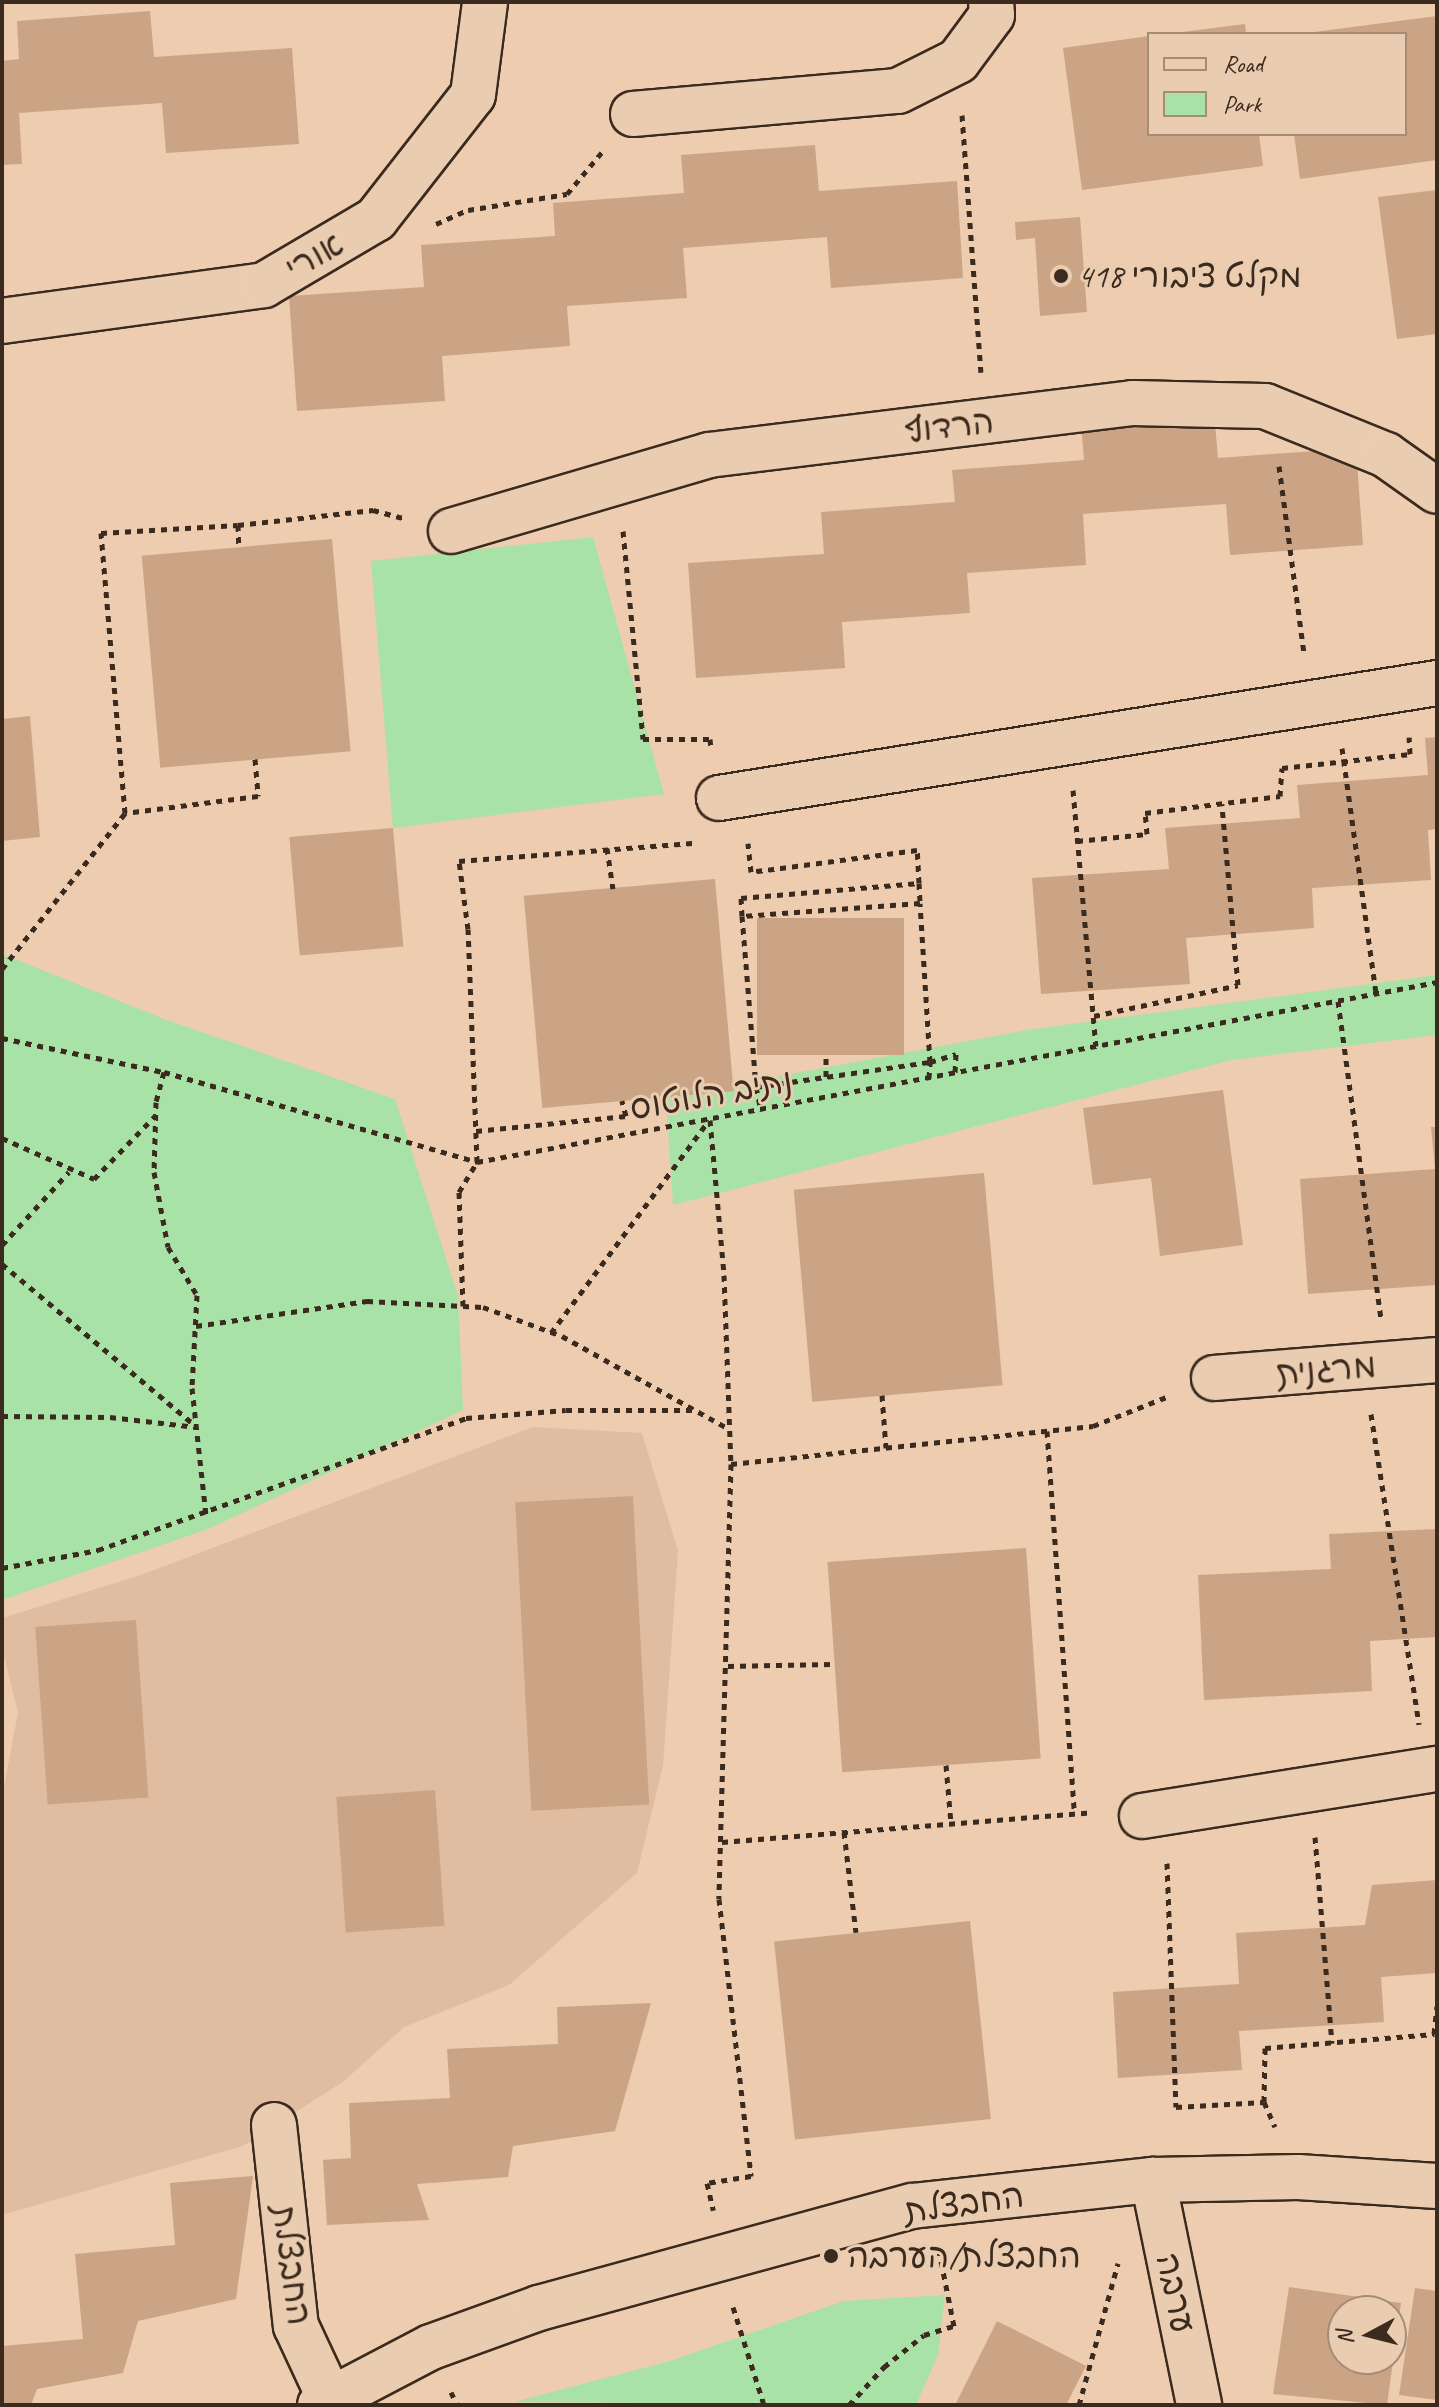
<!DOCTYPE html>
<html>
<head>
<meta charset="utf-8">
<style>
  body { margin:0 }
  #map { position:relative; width:1439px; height:2407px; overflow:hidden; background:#edccaf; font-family:Caveat,"Playpen Sans Hebrew",sans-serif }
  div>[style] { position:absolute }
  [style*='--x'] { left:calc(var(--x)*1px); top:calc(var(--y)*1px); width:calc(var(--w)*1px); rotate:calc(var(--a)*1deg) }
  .built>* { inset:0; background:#e0bda0 }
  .green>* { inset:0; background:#a8e2a6 }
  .building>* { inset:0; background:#cba486; transform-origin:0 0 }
  .path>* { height:5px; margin-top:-2.5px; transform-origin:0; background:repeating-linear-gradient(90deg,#3b2a1e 0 6px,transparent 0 12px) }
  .roads { filter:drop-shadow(2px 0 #3b2a1e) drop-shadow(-2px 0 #3b2a1e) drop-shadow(0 2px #3b2a1e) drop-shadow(0 -2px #3b2a1e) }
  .minor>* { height:44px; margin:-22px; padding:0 22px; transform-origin:22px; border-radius:22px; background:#eacdb1 }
  .dots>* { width:22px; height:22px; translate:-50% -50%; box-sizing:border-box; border:4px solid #eacdb1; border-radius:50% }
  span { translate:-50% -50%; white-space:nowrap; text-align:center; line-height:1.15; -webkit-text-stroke:6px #eacdb1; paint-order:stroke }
  .street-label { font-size:34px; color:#3b2a1e }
  .poi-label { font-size:34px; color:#3b2a1e }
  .left { translate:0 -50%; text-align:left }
  .frame { position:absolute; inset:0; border:4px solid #3b2a1e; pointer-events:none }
  .legend { position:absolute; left:1147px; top:32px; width:260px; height:104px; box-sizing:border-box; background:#eacdb1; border:2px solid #a48c76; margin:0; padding:10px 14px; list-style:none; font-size:24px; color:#3b2a1e }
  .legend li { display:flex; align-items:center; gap:16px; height:40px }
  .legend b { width:40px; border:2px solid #a48c76 }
  .north { position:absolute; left:1327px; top:2295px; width:80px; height:80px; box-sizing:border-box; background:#eacdb1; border:2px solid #a48c76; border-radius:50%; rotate:263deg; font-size:22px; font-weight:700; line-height:32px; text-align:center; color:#3b2a1e }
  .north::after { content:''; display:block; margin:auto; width:28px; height:36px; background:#3b2a1e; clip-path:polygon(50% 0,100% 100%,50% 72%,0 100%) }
</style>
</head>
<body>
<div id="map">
  <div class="built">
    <div style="clip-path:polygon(533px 1427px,642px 1433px,678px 1551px,663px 1765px,637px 1873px,509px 1985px,404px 2027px,344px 2081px,243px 2146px,2px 2215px,2px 1797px,18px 1713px,2px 1647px,2px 1618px,141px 1575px)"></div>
  </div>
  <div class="green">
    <div style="clip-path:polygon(593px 537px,664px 794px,393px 828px,371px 561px)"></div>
    <div style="clip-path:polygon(2px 954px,164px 1019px,395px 1099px,458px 1296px,463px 1410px,208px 1529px,2px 1600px)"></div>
    <div style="clip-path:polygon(1437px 975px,1437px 1035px,1232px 1060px,673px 1205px,666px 1097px,1027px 1030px)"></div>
    <div style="clip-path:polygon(945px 2295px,938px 2355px,916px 2405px,514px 2402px,670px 2361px,844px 2301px)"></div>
  </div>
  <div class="building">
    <div style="clip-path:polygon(150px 11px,154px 57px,292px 48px,299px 144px,166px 153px,162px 103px,19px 113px,22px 164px,2px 165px,2px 61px,19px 59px,17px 21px)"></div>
    <div style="clip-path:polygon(1437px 16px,1437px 160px,1300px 179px,1294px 134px,1405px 134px,1405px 34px,1314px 32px)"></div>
    <div style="clip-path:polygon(1245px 24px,1246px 34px,1182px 34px,1182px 32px)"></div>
    <div style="clip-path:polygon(1149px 36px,1149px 134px,1259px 134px,1263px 166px,1082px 190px,1063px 48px)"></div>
    <div style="clip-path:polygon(815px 145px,819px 191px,957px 181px,963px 278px,831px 288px,827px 237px,683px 248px,687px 298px,567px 306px,570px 346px,442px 356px,445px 401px,297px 411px,289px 296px,424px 287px,421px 245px,555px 236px,553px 203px,684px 193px,681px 155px)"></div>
    <div style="clip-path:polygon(1437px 190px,1437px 334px,1397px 339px,1378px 197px)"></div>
    <div style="clip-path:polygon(1080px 217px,1087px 312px,1040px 316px,1035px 238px,1016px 240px,1015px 222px)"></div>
    <div style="clip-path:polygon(1214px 412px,1218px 458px,1356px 448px,1363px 545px,1230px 555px,1226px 504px,1083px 514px,1086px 565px,967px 573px,970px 613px,842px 622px,845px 668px,696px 678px,688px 563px,824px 554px,821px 512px,955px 502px,952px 470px,1084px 460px,1081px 422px)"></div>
    <div style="left:332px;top:539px;width:213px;height:191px;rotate:85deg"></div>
    <div style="clip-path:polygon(30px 716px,40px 837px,2px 841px,2px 719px)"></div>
    <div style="clip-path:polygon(1437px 737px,1437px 829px,1428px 830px,1431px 880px,1312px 888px,1314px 928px,1186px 938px,1190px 984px,1041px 994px,1032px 878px,1169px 869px,1165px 828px,1300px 818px,1297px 785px,1428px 775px,1425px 738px)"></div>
    <div style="left:393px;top:828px;width:119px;height:104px;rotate:85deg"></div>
    <div style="left:715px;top:879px;width:213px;height:192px;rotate:85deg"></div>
    <div style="left:904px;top:918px;width:137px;height:147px;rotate:90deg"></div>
    <div style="clip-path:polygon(1223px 1090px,1243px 1245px,1160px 1256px,1151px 1178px,1093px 1185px,1083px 1108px)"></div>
    <div style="clip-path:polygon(1431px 1127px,1437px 1127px,1437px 1285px,1308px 1294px,1300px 1179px,1435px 1169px)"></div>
    <div style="left:984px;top:1173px;width:213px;height:191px;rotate:85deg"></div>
    <div style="left:633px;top:1496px;width:309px;height:118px;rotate:87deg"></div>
    <div style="clip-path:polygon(1437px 1529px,1437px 1637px,1370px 1641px,1372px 1691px,1204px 1700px,1198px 1575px,1331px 1569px,1329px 1534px)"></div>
    <div style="left:1026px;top:1548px;width:211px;height:199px;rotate:86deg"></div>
    <div style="left:136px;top:1620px;width:178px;height:101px;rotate:86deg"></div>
    <div style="left:435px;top:1790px;width:136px;height:99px;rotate:86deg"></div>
    <div style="clip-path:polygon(1437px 1880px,1437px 1973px,1381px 1977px,1384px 2022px,1239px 2031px,1242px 2070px,1118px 2078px,1113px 1992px,1239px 1984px,1236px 1933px,1365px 1925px,1372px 1885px)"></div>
    <div style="left:970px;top:1921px;width:199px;height:197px;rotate:84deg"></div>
    <div style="clip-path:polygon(651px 2003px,615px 2131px,513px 2146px,508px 2177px,417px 2184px,429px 2220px,327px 2225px,323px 2160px,351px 2158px,349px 2103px,450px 2098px,447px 2049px,558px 2044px,557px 2007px)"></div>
    <div style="clip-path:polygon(253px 2176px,236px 2299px,138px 2321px,123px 2373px,37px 2389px,31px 2405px,2px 2405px,2px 2346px,83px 2339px,75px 2254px,175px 2245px,170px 2183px)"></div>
    <div style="clip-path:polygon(evenodd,1289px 2287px,1401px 2303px,1387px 2405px,1273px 2394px,1289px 2287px,1343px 2311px,1391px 2311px,1391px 2359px,1343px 2359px,1343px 2311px)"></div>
    <div style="clip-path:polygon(1415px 2288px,1437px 2291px,1437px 2400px,1399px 2395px)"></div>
    <div style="clip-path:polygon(997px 2321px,1086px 2366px,1066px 2405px,955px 2405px)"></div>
  </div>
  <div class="path">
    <div style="--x:962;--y:115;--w:258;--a:85.8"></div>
    <div style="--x:436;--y:224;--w:35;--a:-24"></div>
    <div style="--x:468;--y:210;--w:100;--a:-9.2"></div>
    <div style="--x:567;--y:194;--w:55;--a:-50.2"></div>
    <div style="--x:1279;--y:466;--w:190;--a:82.4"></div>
    <div style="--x:238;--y:525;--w:23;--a:88"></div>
    <div style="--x:623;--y:531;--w:209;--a:84.5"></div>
    <div style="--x:643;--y:739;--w:67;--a:0"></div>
    <div style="--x:710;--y:739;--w:10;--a:84"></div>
    <div style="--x:1342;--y:748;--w:248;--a:82.1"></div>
    <div style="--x:255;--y:759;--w:37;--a:85"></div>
    <div style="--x:258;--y:796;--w:134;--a:172.7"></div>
    <div style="--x:125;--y:813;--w:281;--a:-94.9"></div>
    <div style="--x:101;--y:533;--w:137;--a:-3.3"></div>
    <div style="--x:238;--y:525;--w:136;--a:-6.3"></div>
    <div style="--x:373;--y:510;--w:31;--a:15"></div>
    <div style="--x:1073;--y:790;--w:257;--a:84.9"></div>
    <div style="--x:1077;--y:841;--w:70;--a:-5.7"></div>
    <div style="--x:1147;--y:834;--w:21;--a:-95"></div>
    <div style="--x:1145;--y:813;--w:136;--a:-7.2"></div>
    <div style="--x:1280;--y:796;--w:28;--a:-86"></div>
    <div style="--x:1282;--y:768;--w:129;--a:-6.2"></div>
    <div style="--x:1410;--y:754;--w:17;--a:-93"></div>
    <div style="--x:607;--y:848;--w:41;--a:81.7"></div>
    <div style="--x:919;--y:883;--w:20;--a:87"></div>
    <div style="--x:742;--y:916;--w:18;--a:-93"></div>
    <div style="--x:741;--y:898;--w:179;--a:-4.8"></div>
    <div style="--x:919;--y:883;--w:33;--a:-93"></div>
    <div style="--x:917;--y:850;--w:167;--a:172.5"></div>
    <div style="--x:751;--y:872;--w:29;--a:-96"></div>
    <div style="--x:2;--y:969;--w:199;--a:-51.7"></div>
    <div style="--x:1338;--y:1001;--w:319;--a:82.3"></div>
    <div style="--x:1094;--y:1016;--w:147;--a:-12.1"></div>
    <div style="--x:1238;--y:985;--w:182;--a:-95.1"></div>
    <div style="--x:2;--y:1038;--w:166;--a:11.9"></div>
    <div style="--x:164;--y:1072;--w:326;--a:16"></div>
    <div style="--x:477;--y:1162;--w:977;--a:-10.62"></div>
    <div style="--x:164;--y:1072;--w:31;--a:105"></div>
    <div style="--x:156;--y:1102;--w:70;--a:91.6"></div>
    <div style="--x:154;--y:1172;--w:76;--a:79.4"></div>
    <div style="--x:168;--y:1247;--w:56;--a:58.9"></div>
    <div style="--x:197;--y:1295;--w:93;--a:93.1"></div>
    <div style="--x:192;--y:1388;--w:127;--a:83.7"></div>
    <div style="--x:826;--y:1077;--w:19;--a:-90"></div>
    <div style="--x:929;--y:1078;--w:16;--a:-86"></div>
    <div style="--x:930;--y:1062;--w:27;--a:-17"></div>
    <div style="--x:956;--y:1054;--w:19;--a:93"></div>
    <div style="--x:756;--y:1087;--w:176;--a:-8.2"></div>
    <div style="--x:930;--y:1062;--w:159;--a:-93.6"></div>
    <div style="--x:920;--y:903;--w:178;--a:175.8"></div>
    <div style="--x:742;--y:916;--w:172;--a:85.3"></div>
    <div style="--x:756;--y:1087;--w:24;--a:78"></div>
    <div style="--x:710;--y:1120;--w:156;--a:84.8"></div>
    <div style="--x:724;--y:1275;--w:189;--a:87.9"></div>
    <div style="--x:731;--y:1464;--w:435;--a:91.6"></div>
    <div style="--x:719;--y:1899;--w:279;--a:83.4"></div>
    <div style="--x:751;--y:2176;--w:45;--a:171"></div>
    <div style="--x:707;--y:2183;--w:28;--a:77"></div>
    <div style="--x:476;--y:1131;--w:151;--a:-5.7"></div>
    <div style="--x:626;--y:1116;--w:16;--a:-105"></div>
    <div style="--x:2;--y:1138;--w:101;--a:24"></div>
    <div style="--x:94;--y:1179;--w:88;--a:-45.9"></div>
    <div style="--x:2;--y:1245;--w:99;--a:-47.5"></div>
    <div style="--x:2;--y:1264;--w:253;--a:39.9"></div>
    <div style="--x:463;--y:1306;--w:114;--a:-92"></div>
    <div style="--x:459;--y:1192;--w:35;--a:-59"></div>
    <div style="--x:477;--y:1162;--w:233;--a:-92.2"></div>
    <div style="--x:468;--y:929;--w:69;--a:-97.5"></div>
    <div style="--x:459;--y:861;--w:237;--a:-4.4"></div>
    <div style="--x:196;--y:1326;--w:173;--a:-8.3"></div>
    <div style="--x:367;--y:1301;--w:116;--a:3"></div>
    <div style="--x:483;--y:1307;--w:84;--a:20.2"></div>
    <div style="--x:562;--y:1336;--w:191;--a:29.1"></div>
    <div style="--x:551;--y:1333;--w:265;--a:-53.4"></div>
    <div style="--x:882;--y:1395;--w:53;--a:85.7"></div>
    <div style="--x:1371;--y:1414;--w:314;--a:81.2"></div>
    <div style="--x:2;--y:1416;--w:108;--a:0.5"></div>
    <div style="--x:110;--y:1417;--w:87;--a:6.6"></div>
    <div style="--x:1047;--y:1431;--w:381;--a:85.9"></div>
    <div style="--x:731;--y:1464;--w:364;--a:-6"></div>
    <div style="--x:1093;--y:1426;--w:82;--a:-21.5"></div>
    <div style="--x:2;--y:1568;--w:98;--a:-10.6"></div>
    <div style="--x:98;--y:1550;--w:391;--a:-19.7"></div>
    <div style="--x:466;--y:1418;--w:100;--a:-4.6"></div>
    <div style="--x:566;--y:1410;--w:130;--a:0"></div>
    <div style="--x:728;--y:1666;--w:105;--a:-1.1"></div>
    <div style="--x:946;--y:1765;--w:58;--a:85.1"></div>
    <div style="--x:844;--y:1832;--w:101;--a:83.2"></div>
    <div style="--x:1315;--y:1837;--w:207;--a:85.3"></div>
    <div style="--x:722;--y:1842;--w:372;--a:-4.6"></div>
    <div style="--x:1167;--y:1863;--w:244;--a:87.9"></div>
    <div style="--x:1176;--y:2107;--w:88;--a:-3.3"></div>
    <div style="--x:1264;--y:2102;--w:54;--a:-88.9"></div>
    <div style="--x:1265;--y:2048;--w:170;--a:-4.7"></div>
    <div style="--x:1434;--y:2034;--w:28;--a:-84"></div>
    <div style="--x:1264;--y:2102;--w:27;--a:66"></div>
    <div style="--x:733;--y:2307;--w:103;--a:72.4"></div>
    <div style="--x:451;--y:2392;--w:14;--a:65"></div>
    <div style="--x:849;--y:2405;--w:52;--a:-47.4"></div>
    <div style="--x:884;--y:2367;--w:51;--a:-38.7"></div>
    <div style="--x:924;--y:2335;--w:31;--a:-17"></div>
    <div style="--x:954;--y:2326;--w:76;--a:-101.3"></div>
    <div style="--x:1079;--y:2405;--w:147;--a:-74.6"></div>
  </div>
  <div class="roads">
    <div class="minor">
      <div style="--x:633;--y:114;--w:266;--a:-5"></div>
      <div style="--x:898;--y:91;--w:67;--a:-26.6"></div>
      <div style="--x:958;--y:61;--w:57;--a:-53.5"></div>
      <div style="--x:992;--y:15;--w:13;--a:-94"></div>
      <div style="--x:2;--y:321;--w:264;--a:-7.8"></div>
      <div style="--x:264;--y:285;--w:130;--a:-30.5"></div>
      <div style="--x:376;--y:219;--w:157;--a:-52"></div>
      <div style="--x:473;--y:95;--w:94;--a:-82.6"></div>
      <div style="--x:451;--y:531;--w:269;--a:-16.4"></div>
      <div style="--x:709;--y:455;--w:427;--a:-7"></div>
      <div style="--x:1133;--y:403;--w:132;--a:1.3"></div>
      <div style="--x:1265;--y:406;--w:131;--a:22"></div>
      <div style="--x:1386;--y:455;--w:62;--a:35.2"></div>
      <div style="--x:719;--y:798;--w:727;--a:-9.1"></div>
      <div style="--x:1214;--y:1378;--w:224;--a:-4.6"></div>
      <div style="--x:1142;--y:1816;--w:299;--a:-9.1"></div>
      <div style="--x:274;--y:2125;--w:202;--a:83.8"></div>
      <div style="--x:296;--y:2326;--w:81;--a:65"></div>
      <div style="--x:1153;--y:2180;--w:230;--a:78.4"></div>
      <div style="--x:320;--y:2405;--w:125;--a:-27.6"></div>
      <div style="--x:431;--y:2347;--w:115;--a:-19.9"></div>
      <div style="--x:539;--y:2308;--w:387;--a:-15.3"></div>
      <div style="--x:912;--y:2206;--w:242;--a:-6.2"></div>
      <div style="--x:1153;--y:2180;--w:145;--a:-1.2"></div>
      <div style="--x:1298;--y:2177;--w:139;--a:3.7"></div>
    </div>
  </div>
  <div class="dots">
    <div style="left:1061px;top:276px;background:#3b2a1e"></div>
    <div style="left:831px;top:2256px;background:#3b2a1e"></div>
  </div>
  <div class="street-label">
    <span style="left:314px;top:256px;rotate:-30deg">אורי</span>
    <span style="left:949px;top:426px;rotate:-7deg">הרדוף</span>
    <span style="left:711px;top:1094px;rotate:-10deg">נתיב הלוטוס</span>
    <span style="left:1326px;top:1369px;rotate:-5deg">מרגנית</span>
    <span style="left:964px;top:2203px;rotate:-8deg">החבצלת</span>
    <span style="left:292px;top:2265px;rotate:82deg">החבצלת</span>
    <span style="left:1176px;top:2293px;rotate:78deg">ערבה</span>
  </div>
  <div class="poi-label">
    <span class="left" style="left:1077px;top:276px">מקלט ציבורי 418</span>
    <span class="left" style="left:847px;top:2256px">החבצלת/הערבה</span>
  </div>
  <div class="frame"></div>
  <ul class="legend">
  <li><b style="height:10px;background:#eacdb1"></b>Road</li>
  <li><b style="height:22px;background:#a8e2a6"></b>Park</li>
  </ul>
  <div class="north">N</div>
</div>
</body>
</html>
